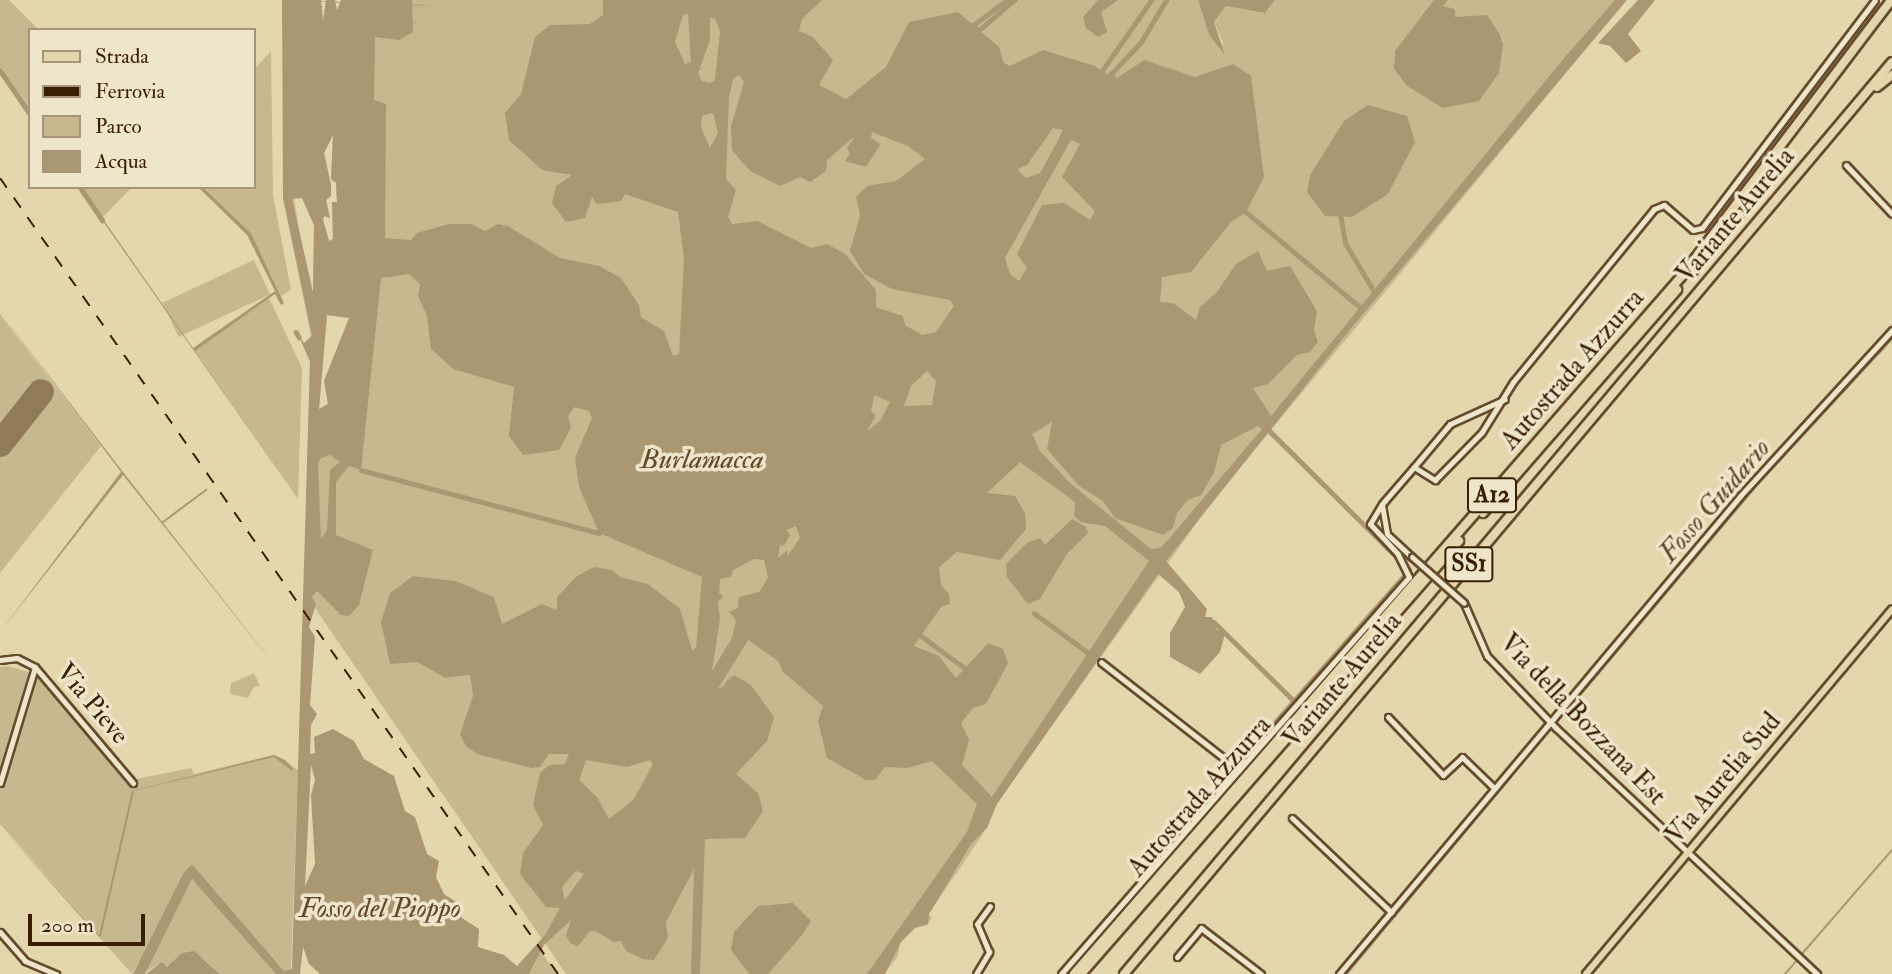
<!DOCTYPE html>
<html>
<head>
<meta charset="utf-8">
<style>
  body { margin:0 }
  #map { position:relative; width:1892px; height:974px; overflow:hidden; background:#e5d7ad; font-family:"IM FELL Double Pica",serif }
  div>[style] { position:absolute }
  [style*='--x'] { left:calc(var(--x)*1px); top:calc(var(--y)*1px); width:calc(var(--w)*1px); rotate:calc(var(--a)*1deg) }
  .green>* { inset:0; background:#c8b890; transform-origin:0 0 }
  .water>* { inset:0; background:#ab9873 }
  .stream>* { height:2px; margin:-1px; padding:0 1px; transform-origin:1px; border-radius:1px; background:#ab9873 }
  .canal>* { height:4.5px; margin:-2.25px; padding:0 2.25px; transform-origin:2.25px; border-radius:2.25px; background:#ab9873 }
  .runway>* { height:26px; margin:-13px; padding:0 13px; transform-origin:13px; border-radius:13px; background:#907a57 }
  .roads { filter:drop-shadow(2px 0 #654c2c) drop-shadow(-2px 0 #654c2c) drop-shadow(0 2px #654c2c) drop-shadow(0 -2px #654c2c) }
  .minor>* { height:5px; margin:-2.5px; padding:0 2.5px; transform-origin:2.5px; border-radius:2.5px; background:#eee5ca }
  .major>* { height:6px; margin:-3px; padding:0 3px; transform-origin:3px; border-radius:3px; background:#e5d7ad }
  .highway>* { height:8px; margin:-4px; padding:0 4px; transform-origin:4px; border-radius:4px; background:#e5d7ad }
  .rail>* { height:2px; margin-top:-1px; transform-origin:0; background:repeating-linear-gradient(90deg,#3a1e01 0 12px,transparent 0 24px) }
  .bridges { filter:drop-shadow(2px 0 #654c2c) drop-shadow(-2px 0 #654c2c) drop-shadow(0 2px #654c2c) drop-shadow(0 -2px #654c2c) }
  .minor-bridge>* { height:5px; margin:-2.5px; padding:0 2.5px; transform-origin:2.5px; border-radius:2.5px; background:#eee5ca }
  span { translate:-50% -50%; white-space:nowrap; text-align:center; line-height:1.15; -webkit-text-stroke:7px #eee5ca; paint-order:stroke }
  .shield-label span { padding:2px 5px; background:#eee5ca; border:2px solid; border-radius:5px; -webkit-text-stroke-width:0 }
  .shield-label { font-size:24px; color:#3a1e01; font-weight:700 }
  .street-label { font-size:26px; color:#3a1e01 }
  .water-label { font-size:28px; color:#624929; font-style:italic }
  .legend { position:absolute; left:28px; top:28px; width:228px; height:161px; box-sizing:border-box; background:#eee5ca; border:2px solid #a6957a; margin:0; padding:9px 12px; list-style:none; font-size:21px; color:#3a1e01 }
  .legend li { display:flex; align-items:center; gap:14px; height:35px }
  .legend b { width:35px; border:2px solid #a6957a }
  .scale { position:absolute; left:28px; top:914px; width:117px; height:32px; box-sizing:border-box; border:4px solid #3a1e01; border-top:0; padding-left:9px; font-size:21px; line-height:24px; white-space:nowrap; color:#3a1e01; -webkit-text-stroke:5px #eee5ca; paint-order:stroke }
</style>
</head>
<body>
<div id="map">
  <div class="green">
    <div style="clip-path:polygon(0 0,9px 0,39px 30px,30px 30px,30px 114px,0 70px)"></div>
    <div style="clip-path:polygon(evenodd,283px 0,321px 0,323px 21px,326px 0,335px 0,337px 11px,341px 0,1198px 0,1209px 35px,1224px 45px,1214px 22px,1226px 6px,1265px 13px,1275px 0,1626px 0,1211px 503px,992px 810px,983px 834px,928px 915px,932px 917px,927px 926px,916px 927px,900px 943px,898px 956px,884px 974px,566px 974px,304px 592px,310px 363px,303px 345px,311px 336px,283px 198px,283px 0,333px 135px,331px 179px,336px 183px,337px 202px,332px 202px,333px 239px,329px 241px,323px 220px,324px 216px,330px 218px,326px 200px,331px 196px,331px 185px,324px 153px,333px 135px,283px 0,294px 197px,302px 198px,314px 225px,313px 292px,308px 289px,294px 197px,283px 0,327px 315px,349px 318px,324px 381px,328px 404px,319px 409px,327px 315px,283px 0,413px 576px,456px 581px,494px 597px,499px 619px,471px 686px,470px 675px,445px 678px,417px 662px,390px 593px,413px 576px)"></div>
    <div style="clip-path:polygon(271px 51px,273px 195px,291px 290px,281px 296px,251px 233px,204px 187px,254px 187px,254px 69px)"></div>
    <div style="clip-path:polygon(81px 187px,132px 187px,102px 218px)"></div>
    <div style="left:254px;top:260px;width:38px;height:101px;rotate:65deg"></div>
    <div style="clip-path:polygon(269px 298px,302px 368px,298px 499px,194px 350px)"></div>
    <div style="clip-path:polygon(0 314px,101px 446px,0 573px)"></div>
    <div style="clip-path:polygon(8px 666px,32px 673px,35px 667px,131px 780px,191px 768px,194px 774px,274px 755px,298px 770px,291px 972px,284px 971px,192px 864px,184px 872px,169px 910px,132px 974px,99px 937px,108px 903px,99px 935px,0 824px,0 667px)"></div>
    <div style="clip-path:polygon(254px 673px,260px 686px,254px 687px,248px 698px,230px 694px,231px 683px)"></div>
    <div style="clip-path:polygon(192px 879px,232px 920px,276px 974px,220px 974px,204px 959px,182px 953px,175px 963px,166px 967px,161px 963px,144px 973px)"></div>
    <div style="clip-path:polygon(541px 951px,556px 974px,529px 974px)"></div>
  </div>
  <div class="water">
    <div style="clip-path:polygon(evenodd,282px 0,321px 0,323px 21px,326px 0,335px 0,337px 11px,341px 0,412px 0,413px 32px,399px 40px,375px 37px,374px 100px,386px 104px,385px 238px,411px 240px,417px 233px,449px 224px,471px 224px,485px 231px,498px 224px,508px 226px,560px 258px,599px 266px,621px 278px,639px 305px,641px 317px,664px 331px,673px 356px,679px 354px,684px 260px,678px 212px,625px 194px,621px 201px,597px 204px,592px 197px,585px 218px,566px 222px,552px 203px,556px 186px,572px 175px,542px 170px,509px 140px,505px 113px,521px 94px,535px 37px,550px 25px,590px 24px,603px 15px,603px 0,822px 0,802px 19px,799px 31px,813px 37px,833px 60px,819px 85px,846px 99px,886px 67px,909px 22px,958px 12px,999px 47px,1004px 63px,1010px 66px,1043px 50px,1095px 66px,1114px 80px,1144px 60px,1195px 77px,1233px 64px,1251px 76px,1264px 177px,1246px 212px,1231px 222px,1191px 272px,1162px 277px,1160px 302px,1173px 303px,1196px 320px,1200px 307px,1217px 292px,1236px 264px,1258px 251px,1267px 271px,1290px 266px,1317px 311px,1314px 330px,1318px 342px,1310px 352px,1297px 355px,1268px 384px,1253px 388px,1271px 416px,1565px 57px,1615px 0,1627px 0,1352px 327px,1166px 561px,1207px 609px,1205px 617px,1212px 617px,1216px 629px,1225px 634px,1220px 652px,1200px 674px,1170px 657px,1170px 633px,1185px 607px,1179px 592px,1158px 574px,997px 804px,987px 828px,971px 844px,929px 914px,928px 924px,915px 928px,901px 942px,885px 974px,867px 974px,967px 832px,977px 804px,932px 761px,907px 768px,885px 767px,875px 780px,866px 780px,827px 758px,818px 721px,823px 706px,783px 672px,778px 661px,748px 640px,718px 689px,724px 686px,731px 673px,728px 680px,734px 675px,751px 685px,774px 717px,767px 741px,736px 774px,758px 793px,763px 811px,745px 838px,705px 839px,700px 974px,691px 974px,694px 869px,666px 922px,668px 938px,654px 960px,643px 959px,626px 951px,621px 941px,614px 942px,595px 931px,590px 931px,578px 946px,570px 943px,566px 935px,571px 920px,544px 945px,529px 974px,320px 974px,309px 964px,303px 947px,300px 974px,276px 974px,192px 879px,145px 974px,133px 974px,184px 872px,192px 864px,284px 971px,292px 969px,310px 361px,299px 337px,304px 343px,312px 336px,283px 198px,282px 0,688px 14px,691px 62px,685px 64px,675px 42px,683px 15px,688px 14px,282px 0,710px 17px,716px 20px,720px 32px,715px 80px,710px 83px,702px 81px,698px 73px,710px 40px,710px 17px,282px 0,739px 75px,744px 82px,731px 126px,732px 150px,750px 171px,780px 186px,800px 177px,810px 182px,826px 171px,827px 160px,855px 136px,847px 148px,850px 154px,845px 161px,866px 167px,881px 144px,871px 138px,872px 132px,908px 146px,925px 159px,896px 181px,867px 186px,856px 197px,860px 215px,850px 251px,864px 274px,892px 289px,950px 300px,954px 306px,936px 332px,922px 335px,905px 325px,903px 316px,876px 307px,876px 290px,845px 254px,827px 244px,811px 248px,757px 221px,732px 224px,728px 217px,736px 190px,726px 179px,729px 97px,733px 79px,739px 75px,282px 0,713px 113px,718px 133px,710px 148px,701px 127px,702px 116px,713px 113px,282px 0,1053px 128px,1063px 130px,1056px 144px,1040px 173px,1026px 178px,1017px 169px,1027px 165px,1053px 128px,282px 0,333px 135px,331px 179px,336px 183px,337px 202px,332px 202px,333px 239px,329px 241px,323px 220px,324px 216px,330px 218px,326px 200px,331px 196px,331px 185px,324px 153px,333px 135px,282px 0,1071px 140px,1080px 144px,1062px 177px,1095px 211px,1090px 220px,1064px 203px,1042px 205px,1017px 254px,1027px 268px,1019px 281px,1010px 274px,1005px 258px,1071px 140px,282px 0,302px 198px,314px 225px,313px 292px,292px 199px,302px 198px,282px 0,409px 274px,420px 284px,418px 296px,427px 316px,431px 349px,453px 369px,514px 387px,509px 436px,523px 455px,559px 450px,571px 428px,568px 416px,575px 407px,589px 411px,592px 418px,575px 458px,579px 487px,599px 533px,702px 577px,696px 648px,692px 650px,680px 609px,648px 584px,620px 577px,612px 570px,594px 567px,577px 576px,557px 597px,557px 610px,542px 604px,502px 624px,494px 597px,456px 581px,413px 576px,390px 593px,381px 622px,390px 664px,417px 662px,445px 678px,470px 675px,473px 696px,460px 734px,466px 746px,477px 754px,531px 768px,540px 767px,549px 754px,569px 754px,565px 764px,549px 765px,540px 773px,533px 805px,543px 825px,523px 853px,520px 874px,546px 907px,560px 908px,545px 935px,517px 966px,504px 955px,478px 947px,479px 929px,462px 918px,456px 902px,444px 894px,436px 877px,439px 861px,427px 854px,415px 817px,405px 811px,394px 776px,364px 759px,354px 741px,333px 729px,314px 737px,315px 753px,310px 754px,311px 725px,317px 714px,310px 705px,315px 637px,309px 627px,316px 604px,312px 597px,317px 591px,341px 615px,349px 616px,359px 605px,373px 550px,336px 535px,336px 482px,349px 466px,361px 470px,381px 278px,409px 274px,282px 0,327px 315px,349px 318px,324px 381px,328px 404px,319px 409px,327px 315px,282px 0,927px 371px,936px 381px,932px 405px,904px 406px,911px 386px,927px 371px,282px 0,874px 395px,890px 402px,880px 421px,867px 431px,876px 415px,871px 412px,874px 395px,282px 0,1052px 422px,1047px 449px,1079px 486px,1103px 501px,1115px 518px,1163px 535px,1173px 528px,1177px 513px,1188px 500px,1201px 495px,1214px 473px,1221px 445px,1258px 426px,1262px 429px,1168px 540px,1160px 548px,1151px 549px,1070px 483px,1040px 451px,1032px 434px,1052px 422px,282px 0,330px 455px,340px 462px,330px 470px,327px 530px,321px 539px,318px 464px,321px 458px,330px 455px,282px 0,1020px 462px,1075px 502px,1074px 516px,1081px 522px,1105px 526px,1149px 561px,992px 797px,962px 765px,969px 740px,961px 723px,973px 708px,986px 704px,1008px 663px,1003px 649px,988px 643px,956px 678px,939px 656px,914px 646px,941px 607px,950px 604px,949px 594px,941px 585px,939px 567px,957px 552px,1000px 560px,1026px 529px,1025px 513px,1015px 496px,987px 493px,1020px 462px,282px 0,796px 526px,800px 538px,787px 557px,788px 550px,778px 558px,780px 545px,784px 546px,790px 535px,786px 530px,796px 526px,282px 0,754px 559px,764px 560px,768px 578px,759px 592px,739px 597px,738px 608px,729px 612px,736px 620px,732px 638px,712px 671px,720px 619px,718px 602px,723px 596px,719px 593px,720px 579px,731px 577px,733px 570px,754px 559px,282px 0,586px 760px,627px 767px,650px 760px,653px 764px,634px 799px,609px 819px,597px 797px,579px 780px,586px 760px,282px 0,311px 765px,315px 780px,311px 795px,315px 864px,305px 886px,311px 765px,282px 0,576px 871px,584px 874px,565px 900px,562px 887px,576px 871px)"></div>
    <div style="clip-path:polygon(1098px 0,1118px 0,1101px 12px,1107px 32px,1098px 37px,1086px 28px,1083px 17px)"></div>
    <div style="clip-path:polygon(1198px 0,1275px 0,1265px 13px,1226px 6px,1214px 22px,1225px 55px,1209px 35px)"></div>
    <div style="clip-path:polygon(1434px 0,1448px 0,1443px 6px,1455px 9px,1455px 17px,1487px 15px,1500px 35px,1503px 44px,1499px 73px,1479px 101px,1443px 108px,1407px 86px,1394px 69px,1395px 51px)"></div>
    <div style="clip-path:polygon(1638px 0,1655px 0,1628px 34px,1641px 51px,1626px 63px,1610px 46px,1598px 43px)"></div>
    <div style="clip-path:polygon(1368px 105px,1407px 116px,1415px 142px,1388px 194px,1352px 217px,1325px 216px,1307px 192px,1310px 175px,1344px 121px)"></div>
    <div style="clip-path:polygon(135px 187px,103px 219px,193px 348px,275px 291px,247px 235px,198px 187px,203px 187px,251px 233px,284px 303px,281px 305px,275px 294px,195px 351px,291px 489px,102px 220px)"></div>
    <div style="clip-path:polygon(0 312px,123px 472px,280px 672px,123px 475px,0 632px,121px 472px)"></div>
    <div style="clip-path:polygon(1072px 519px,1086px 527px,1088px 533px,1067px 554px,1040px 599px,1028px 604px,1007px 577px,1006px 564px,1027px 543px,1040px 538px,1045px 545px)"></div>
    <div style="clip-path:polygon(274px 755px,285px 760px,293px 768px,292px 771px,274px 757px,134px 791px,101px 936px,99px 937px,0 826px,99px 935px,132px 791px)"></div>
    <div style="clip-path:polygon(793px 903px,811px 921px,803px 934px,768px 974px,749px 974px,731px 950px,734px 932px,758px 906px)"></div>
    <div style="clip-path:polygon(194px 951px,220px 974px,146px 974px,162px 962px,167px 967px,182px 953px)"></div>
  </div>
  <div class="stream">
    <div style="--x:163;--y:522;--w:54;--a:-36.7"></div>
    <div style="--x:1801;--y:955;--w:139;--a:-49.1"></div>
    <div style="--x:1785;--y:974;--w:18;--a:-49"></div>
  </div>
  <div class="canal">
    <div style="--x:1008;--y:0;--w:42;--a:143.7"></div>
    <div style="--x:974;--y:25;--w:7;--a:56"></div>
    <div style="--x:978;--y:31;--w:48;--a:-40.7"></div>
    <div style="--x:1152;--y:0;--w:89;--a:124.9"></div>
    <div style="--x:1101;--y:73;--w:15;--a:28"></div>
    <div style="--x:1114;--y:80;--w:7;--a:-117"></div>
    <div style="--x:1111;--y:74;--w:44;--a:-46.8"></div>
    <div style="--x:1141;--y:42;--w:49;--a:-59.2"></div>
    <div style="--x:0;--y:70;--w:53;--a:55.7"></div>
    <div style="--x:80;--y:187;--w:40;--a:56"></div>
    <div style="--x:1246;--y:212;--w:148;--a:39.8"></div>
    <div style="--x:1341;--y:217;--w:27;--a:80"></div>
    <div style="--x:1346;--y:244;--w:55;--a:59.2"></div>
    <div style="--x:296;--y:332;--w:6;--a:59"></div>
    <div style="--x:361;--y:470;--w:246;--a:14.8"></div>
    <div style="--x:1034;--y:613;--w:69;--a:36.2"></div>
    <div style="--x:1214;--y:622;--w:111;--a:44.6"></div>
    <div style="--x:920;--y:635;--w:56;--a:36.3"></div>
    <div style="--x:1575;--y:698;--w:280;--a:-49.9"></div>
    <div style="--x:1755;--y:484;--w:202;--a:-47.2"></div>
    <div style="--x:1239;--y:763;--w:257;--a:-48.6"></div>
    <div style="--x:1409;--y:570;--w:196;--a:-135.2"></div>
    <div style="--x:1344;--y:974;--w:258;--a:-50.2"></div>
  </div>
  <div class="runway">
    <div style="--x:0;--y:444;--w:66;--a:-51.7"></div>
  </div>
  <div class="roads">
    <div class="minor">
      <div style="--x:1846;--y:165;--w:67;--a:46.8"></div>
      <div style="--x:1414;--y:467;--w:56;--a:-50.1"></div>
      <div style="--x:1450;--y:424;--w:60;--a:-24.4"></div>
      <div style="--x:1382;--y:505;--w:29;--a:80"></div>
      <div style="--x:1387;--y:534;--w:34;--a:43"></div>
      <div style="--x:1464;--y:603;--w:58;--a:66.5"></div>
      <div style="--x:1487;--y:656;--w:100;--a:46.2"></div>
      <div style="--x:1556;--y:728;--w:359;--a:43.3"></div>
      <div style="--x:0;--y:660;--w:17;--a:-7"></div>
      <div style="--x:17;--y:658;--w:20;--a:27"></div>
      <div style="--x:35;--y:667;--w:152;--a:49.8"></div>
      <div style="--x:1388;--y:717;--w:80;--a:46.5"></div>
      <div style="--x:1443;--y:775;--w:26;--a:-43"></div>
      <div style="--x:1462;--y:757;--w:45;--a:44.1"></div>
      <div style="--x:1239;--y:770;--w:257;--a:-48.6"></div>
      <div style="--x:1409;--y:577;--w:25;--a:-116"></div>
      <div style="--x:1398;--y:554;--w:41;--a:-133"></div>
      <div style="--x:1370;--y:524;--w:23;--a:-59"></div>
      <div style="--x:1382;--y:504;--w:49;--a:-49.1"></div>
      <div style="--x:1414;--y:467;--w:25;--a:32"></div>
      <div style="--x:1435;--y:480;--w:67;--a:-45.6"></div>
      <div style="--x:1482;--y:432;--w:59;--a:-58.2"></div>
      <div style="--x:1513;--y:382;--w:223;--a:-50.8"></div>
      <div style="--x:1654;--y:209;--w:11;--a:-22"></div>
      <div style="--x:1664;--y:205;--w:38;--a:41"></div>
      <div style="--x:1693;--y:230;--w:9;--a:-13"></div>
      <div style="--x:1702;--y:228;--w:286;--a:-52.8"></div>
      <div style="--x:0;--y:783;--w:121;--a:-73.2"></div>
      <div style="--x:1292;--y:818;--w:137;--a:43.5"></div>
      <div style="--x:0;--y:932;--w:38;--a:49"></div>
      <div style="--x:25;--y:961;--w:34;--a:23"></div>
      <div style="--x:1177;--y:957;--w:38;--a:-50"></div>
      <div style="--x:1201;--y:928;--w:76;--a:37.5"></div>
      <div style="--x:976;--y:974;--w:26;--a:-59"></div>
      <div style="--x:989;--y:952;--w:30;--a:-113"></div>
      <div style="--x:977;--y:924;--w:22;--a:-54"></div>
      <div style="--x:1061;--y:974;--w:271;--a:-48.9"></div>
      <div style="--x:1239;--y:770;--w:175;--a:-142"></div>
      <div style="--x:1339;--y:974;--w:625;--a:-49.99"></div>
      <div style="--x:1741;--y:495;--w:224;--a:-47.5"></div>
    </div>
    <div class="major">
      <div style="--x:1586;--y:974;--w:476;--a:-50"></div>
    </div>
    <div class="highway">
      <div style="--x:1877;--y:87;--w:19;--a:-39"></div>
      <div style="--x:1692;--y:272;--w:75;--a:-51"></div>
      <div style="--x:1483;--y:513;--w:296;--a:-49"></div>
      <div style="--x:1074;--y:974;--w:924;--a:-48.95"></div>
      <div style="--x:1681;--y:277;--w:348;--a:-52.8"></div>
      <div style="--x:1081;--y:974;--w:575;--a:-48.88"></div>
      <div style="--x:1124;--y:974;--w:1192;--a:-49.9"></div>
    </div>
  </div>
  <div class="rail">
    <div style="--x:0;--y:178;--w:972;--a:54.97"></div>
  </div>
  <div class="bridges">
    <div class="minor-bridge">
      <div style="--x:1412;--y:557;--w:69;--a:41.5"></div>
    </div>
  </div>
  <div class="shield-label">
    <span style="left:1492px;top:495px">A12</span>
    <span style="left:1469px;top:564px">SS1</span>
  </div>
  <div class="street-label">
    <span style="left:1736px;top:216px;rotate:-50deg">Variante Aurelia</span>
    <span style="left:1573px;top:370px;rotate:-49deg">Autostrada Azzurra</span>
    <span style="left:1343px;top:681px;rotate:-50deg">Variante Aurelia</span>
    <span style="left:92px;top:704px;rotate:50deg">Via Pieve</span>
    <span style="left:1582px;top:720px;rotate:46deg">Via della Bozzana Est</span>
    <span style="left:1724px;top:779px;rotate:-50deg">Via Aurelia Sud</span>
    <span style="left:1200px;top:797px;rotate:-49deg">Autostrada Azzurra</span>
  </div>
  <div class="water-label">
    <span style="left:702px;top:460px">Burlamacca</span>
    <span style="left:1715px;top:501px;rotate:-49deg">Fosso Guidario</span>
    <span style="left:380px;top:909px">Fosso del Pioppo</span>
  </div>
  <ul class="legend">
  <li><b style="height:9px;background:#e5d7ad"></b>Strada</li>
  <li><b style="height:9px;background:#3a1e01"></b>Ferrovia</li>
  <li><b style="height:19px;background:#c8b890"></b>Parco</li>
  <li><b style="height:19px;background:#ab9873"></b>Acqua</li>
  </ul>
  <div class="scale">200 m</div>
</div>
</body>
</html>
